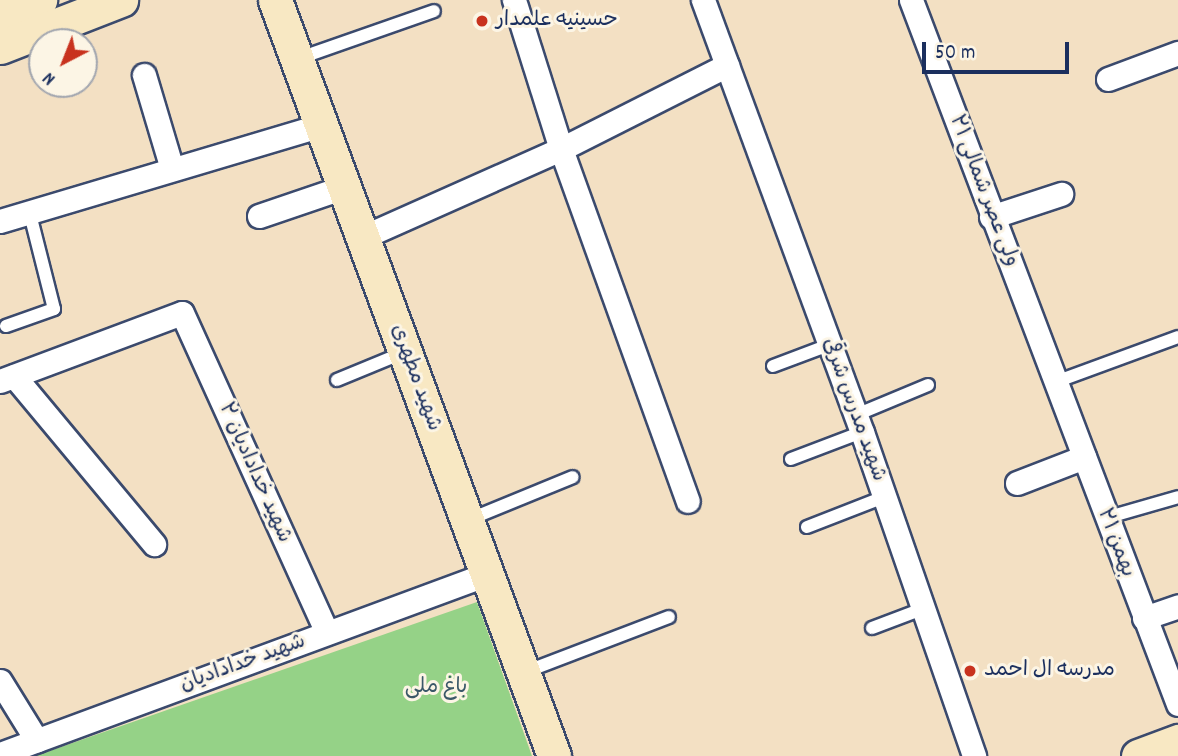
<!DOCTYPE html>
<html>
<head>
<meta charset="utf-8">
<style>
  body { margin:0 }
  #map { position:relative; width:1178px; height:756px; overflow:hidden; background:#f3e0c3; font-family:Dekko,"Playpen Sans Arabic",sans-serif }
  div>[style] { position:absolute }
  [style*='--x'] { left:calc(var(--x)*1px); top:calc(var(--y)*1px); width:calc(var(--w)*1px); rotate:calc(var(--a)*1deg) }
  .green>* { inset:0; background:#95d287 }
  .roads { filter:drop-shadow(2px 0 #3b4a6d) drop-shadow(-2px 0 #3b4a6d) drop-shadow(0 2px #3b4a6d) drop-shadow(0 -2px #3b4a6d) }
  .lane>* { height:12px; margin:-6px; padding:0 6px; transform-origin:6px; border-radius:6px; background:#fff }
  .street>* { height:23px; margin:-11.5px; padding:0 11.5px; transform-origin:11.5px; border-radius:11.5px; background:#fff }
  .secondary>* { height:33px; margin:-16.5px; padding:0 16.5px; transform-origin:16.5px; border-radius:16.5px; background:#f8e8c3 }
  .dots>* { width:19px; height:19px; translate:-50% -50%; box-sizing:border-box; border:4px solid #fcf5e5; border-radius:50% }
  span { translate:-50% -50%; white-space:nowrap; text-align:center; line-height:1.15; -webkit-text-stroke:6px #fcf5e5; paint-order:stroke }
  .poi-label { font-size:21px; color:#1b2f5e }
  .left { translate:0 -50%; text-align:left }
  .street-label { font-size:21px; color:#1b2f5e }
  .park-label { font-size:21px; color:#3a5868 }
  .north { position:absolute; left:28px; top:28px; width:70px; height:70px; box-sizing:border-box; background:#fcf5e5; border:2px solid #a2a6af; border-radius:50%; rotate:222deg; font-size:19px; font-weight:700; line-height:28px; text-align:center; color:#1b2f5e }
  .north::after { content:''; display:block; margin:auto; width:24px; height:32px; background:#c8321e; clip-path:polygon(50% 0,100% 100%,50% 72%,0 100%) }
  .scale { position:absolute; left:922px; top:42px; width:147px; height:32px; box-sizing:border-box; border:4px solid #1b2f5e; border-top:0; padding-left:9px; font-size:21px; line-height:24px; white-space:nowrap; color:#1b2f5e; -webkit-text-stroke:5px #fcf5e5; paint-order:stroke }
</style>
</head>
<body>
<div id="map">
  <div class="green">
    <div style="clip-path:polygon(477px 602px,532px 756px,35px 756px)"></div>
  </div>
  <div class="roads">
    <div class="lane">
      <div style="--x:297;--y:59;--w:145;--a:-19.3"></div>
      <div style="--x:6;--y:326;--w:51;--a:-19.5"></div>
      <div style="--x:54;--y:309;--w:102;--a:-104.2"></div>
      <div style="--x:773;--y:366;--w:60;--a:-20.6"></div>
      <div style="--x:337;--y:380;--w:74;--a:-22.4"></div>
      <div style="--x:1058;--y:381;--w:128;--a:-20.1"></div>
      <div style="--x:856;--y:415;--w:78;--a:-22.6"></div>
      <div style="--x:791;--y:459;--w:76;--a:-20.8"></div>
      <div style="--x:1105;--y:518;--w:76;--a:-16"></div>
      <div style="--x:468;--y:520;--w:113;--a:-22.3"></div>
      <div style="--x:807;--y:527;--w:83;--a:-21.3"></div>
      <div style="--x:872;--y:628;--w:53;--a:-20.8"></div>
      <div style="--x:525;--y:672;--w:154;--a:-20.9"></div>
    </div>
    <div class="street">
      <div style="--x:514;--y:0;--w:156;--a:72.5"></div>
      <div style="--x:561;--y:149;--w:374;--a:70.2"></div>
      <div style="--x:703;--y:0;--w:460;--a:69.8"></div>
      <div style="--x:862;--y:432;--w:343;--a:70.9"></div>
      <div style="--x:911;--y:0;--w:753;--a:69.23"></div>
      <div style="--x:144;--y:75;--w:98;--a:73.4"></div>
      <div style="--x:1108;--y:79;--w:75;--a:-20.4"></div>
      <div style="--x:259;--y:216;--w:90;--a:-18.8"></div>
      <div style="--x:991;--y:217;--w:74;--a:-18.2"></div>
      <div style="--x:0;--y:221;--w:336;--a:-16.6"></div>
      <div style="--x:363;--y:237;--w:217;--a:-24"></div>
      <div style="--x:561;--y:149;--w:186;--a:-26.8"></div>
      <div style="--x:14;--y:376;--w:219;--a:50.2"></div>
      <div style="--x:0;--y:381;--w:194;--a:-20.5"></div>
      <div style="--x:182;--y:313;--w:351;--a:65.6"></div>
      <div style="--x:1017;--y:483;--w:72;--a:-21.2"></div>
      <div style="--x:1144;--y:618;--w:36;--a:-19"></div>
      <div style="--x:0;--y:681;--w:70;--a:58.3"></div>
      <div style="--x:0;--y:754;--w:519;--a:-20.28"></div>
    </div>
    <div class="secondary">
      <div style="--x:275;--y:0;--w:806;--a:69.74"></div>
      <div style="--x:0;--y:15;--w:43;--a:-20.6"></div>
      <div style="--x:0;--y:47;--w:130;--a:-21.2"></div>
      <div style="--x:1138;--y:756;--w:43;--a:-20.6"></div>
    </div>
  </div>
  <div class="dots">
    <div style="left:482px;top:21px;background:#c8321e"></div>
    <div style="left:970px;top:671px;background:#c8321e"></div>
  </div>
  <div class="poi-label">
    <span class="left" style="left:496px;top:21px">حسینیه علمدار</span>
    <span class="left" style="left:984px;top:671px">مدرسه ال احمد</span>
  </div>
  <div class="street-label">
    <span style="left:983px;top:191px;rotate:69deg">ولی عصر شمالی ۲۱</span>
    <span style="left:415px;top:378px;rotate:70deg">شهید مطهری</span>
    <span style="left:853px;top:410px;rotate:70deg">شهید مدرس شرقی</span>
    <span style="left:254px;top:473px;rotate:66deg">شهید خدادادیان ۲</span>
    <span style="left:1115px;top:543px;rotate:69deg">بهمن ۲۱</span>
    <span style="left:243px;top:664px;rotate:-20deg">شهید خدادادیان</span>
  </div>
  <div class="park-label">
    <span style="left:436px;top:688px">باغ ملی</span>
  </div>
  <div class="north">N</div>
  <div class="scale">50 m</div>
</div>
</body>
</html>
